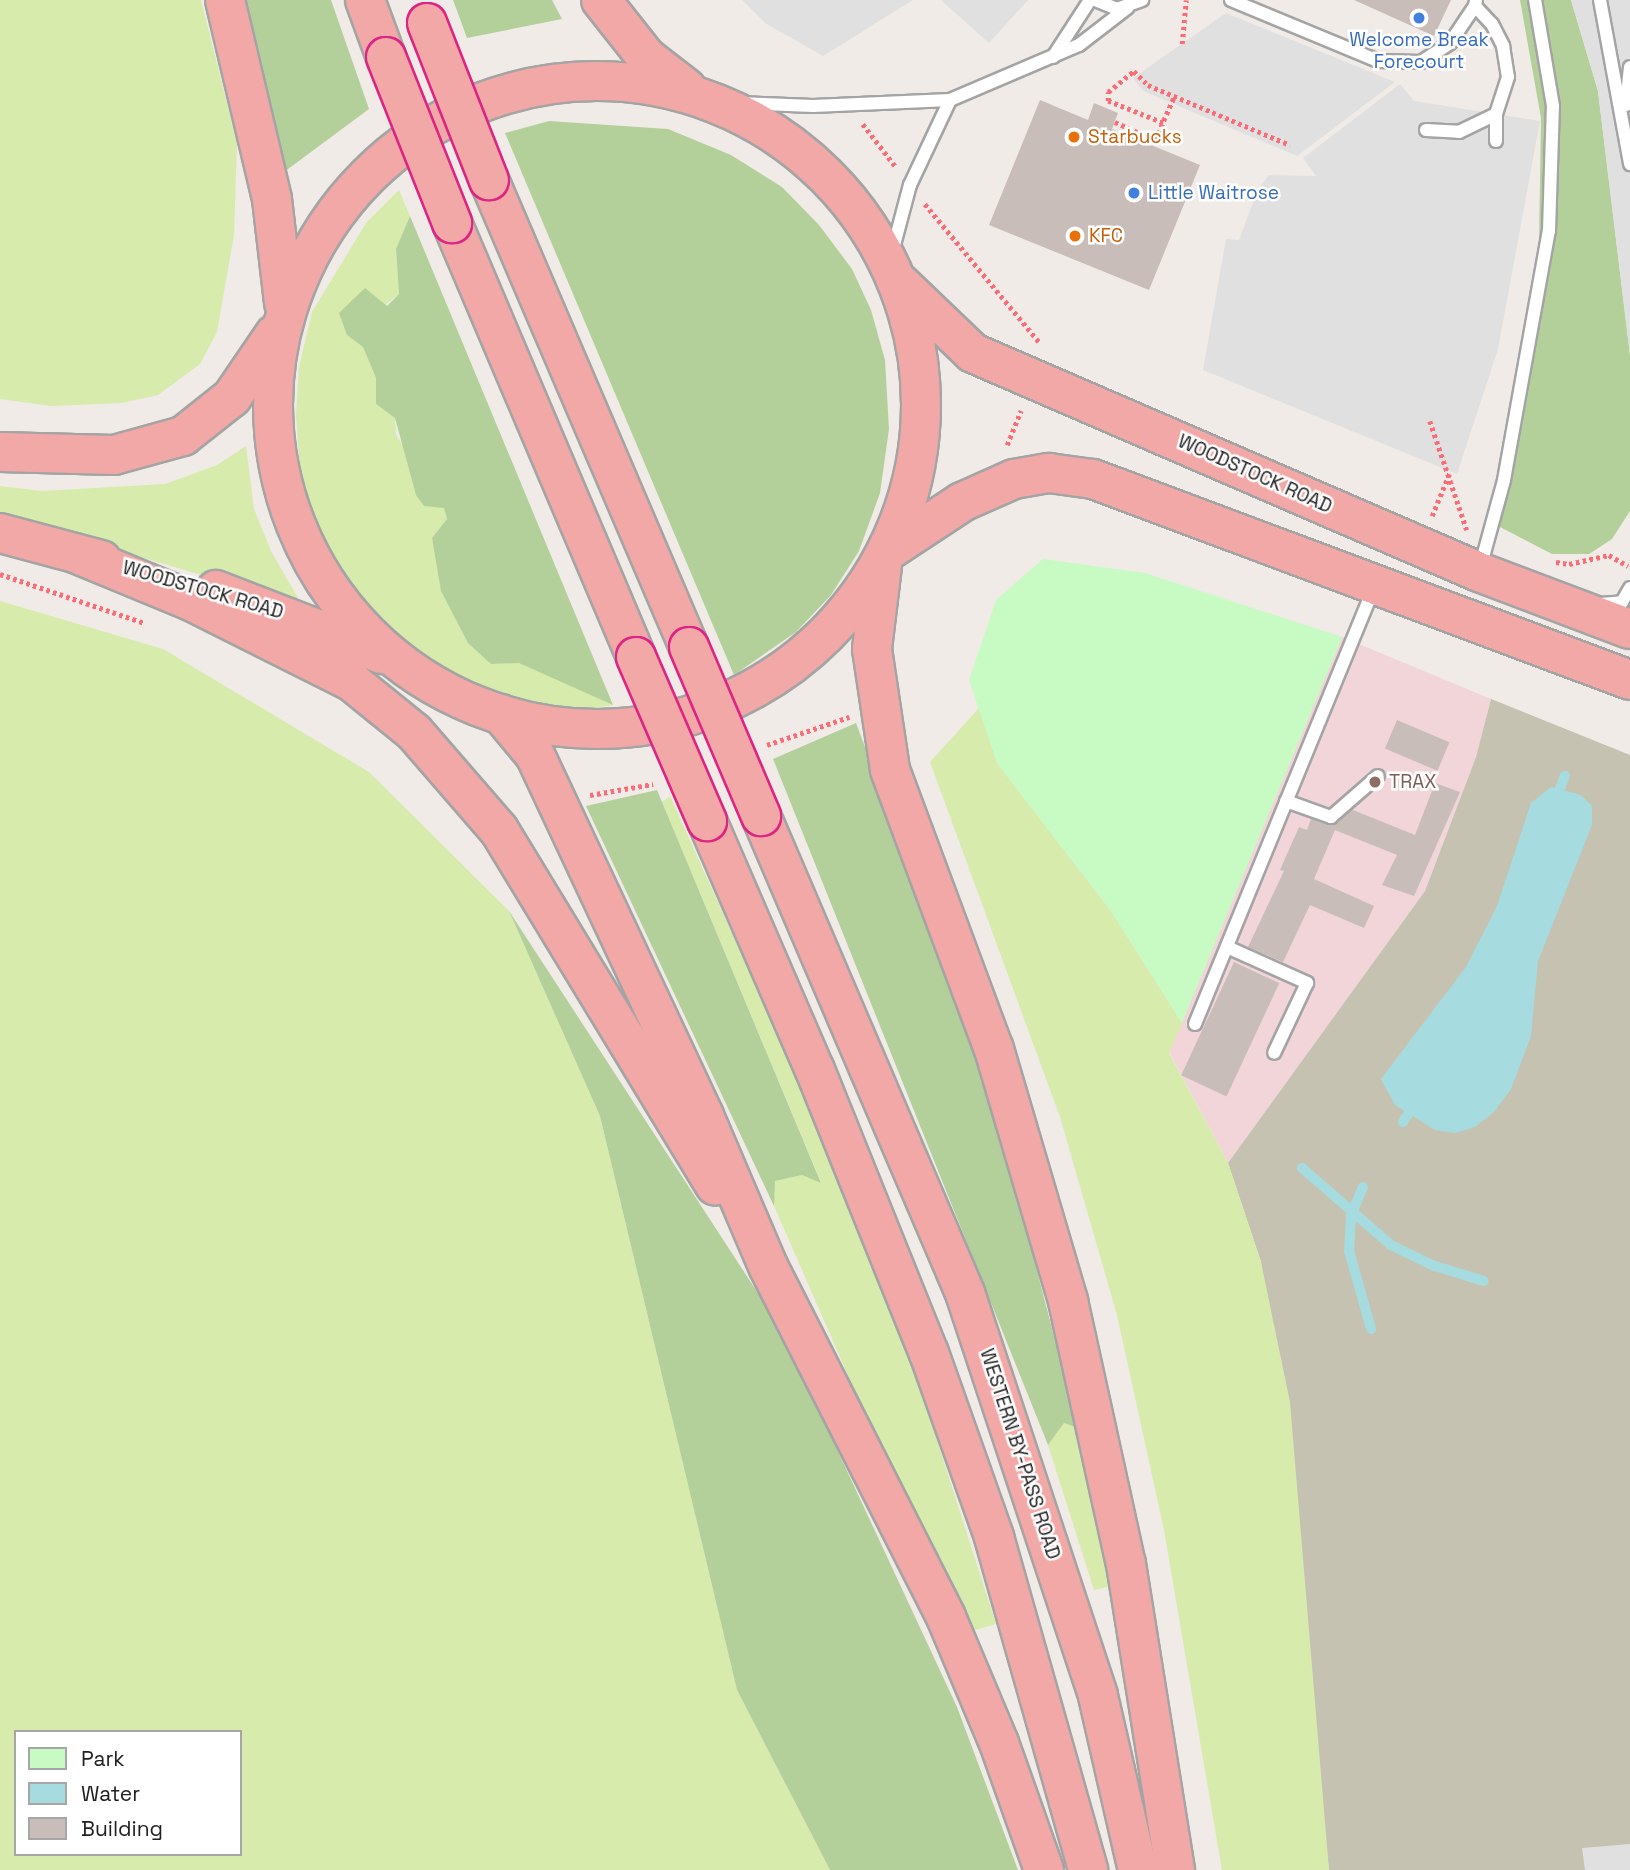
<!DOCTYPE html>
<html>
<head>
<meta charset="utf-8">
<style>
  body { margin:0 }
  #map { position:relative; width:1630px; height:1870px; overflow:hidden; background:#f0ebe6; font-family:"Space Grotesk",sans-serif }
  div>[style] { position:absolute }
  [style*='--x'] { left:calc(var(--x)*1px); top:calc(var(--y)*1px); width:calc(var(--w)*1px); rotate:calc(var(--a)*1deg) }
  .commercial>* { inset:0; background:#f1d5d9 }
  .construction>* { inset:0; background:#c5c2b1 }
  .grass>* { inset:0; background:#d6ebac }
  .forest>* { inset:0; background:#b4d09a }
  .park>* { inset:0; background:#c8fac3 }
  .parking>* { inset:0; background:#e0e0e0 }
  .water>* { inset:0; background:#a6dcdf }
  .stream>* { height:10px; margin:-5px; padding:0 5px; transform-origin:5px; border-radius:5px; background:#a6dcdf }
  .building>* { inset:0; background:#c8bdb9; transform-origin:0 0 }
  .path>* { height:4.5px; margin-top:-2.25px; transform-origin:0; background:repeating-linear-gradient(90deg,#fc6c76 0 3.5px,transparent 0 7px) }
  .roads { filter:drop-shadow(2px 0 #a4a4a4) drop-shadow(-2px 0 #a4a4a4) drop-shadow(0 2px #a4a4a4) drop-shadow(0 -2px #a4a4a4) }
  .service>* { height:12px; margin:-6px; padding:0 6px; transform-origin:6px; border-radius:6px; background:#fff }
  .trunk>* { height:38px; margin:-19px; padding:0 19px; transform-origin:19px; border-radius:19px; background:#f2a8a6 }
  .trunk>.ring { margin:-19px; padding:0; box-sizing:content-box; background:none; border:38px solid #f2a8a6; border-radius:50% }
  .bridges { filter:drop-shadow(2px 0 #de2484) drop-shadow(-2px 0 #de2484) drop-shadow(0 2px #de2484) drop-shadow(0 -2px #de2484) }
  .trunk-bridge>* { height:38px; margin:-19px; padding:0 19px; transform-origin:19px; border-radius:19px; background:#f2a8a6 }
  .dots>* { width:19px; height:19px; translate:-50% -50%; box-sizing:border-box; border:4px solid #fff; border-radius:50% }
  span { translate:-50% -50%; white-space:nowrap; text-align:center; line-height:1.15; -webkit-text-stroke:5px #fff; paint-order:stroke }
  .shop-label { font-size:19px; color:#366cbe }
  .left { translate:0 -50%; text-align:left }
  .food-label { font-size:19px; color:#c56008 }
  .street-label { font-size:19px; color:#202020 }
  .education-label { font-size:19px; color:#785e54 }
  .legend { position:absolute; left:14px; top:1730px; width:228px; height:126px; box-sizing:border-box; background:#fff; border:2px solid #a6a6a6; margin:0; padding:9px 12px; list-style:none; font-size:21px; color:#202020 }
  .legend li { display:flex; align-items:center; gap:14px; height:35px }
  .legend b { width:35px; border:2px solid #a6a6a6 }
</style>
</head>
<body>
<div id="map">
  <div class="commercial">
    <div style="clip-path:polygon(1342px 637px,1491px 699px,1476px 757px,1425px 891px,1228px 1163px,1169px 1052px)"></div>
  </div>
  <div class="construction">
    <div style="clip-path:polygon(1491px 699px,1630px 755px,1630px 1870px,1329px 1870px,1261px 1262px,1228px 1163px,1425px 891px,1476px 757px)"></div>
  </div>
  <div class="grass">
    <div style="clip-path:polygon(0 0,201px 0,237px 143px,234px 235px,217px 332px,200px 364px,158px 395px,122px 403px,50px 406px,0 399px)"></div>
    <div style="clip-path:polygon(399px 190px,410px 216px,396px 250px,399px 294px,347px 335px,363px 347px,376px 378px,376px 404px,395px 418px,396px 435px,444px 508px,447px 519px,432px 538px,437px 558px,491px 664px,519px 662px,613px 705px,578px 711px,543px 709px,459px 680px,420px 657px,381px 625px,345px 578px,316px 525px,300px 470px,296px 415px,299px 367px,312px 312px,366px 223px)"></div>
    <div style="clip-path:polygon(246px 446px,254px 509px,271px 551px,302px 605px,0 515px,0 486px,42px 491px,165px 484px,217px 465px)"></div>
    <div style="clip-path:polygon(evenodd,0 601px,163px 649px,369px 772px,509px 911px,600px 1116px,737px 1690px,830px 1870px,0 1870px,0 601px,16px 1732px,240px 1732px,240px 1854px,16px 1854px,16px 1732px)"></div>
    <div style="clip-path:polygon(979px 708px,997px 763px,1111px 911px,1182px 1023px,1169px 1053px,1228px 1163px,1261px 1262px,1290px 1402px,1329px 1870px,1222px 1870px,1164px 1530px,1117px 1315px,1060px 1117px,930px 762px)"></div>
    <div style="clip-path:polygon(670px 796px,824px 1137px,914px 1369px,996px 1624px,969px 1632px,899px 1492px,774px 1206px,774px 1181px,802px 1175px,821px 1182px,662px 802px)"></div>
    <div style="clip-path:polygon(1064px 1423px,1078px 1428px,1112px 1586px,1094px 1590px,1048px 1445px)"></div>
  </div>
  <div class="forest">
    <div style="clip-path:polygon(242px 0,331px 0,369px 109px,284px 172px)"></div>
    <div style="clip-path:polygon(453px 0,552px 0,562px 19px,467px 38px)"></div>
    <div style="clip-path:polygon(1520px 0,1571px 0,1598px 91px,1630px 355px,1630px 511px,1612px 539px,1589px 554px,1552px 554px,1496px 525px,1538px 306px,1541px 118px)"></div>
    <div style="clip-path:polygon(549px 121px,668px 129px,731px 155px,782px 187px,819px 225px,852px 269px,871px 310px,885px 360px,889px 429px,880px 493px,859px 551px,831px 595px,796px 632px,734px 675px,505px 133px)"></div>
    <div style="clip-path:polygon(410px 216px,613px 705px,519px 663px,491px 664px,468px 643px,441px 591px,432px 538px,447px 519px,444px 508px,424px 506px,416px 495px,395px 418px,376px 404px,376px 378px,363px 347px,347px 335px,339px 313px,365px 288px,387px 306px,399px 294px,396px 249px)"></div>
    <div style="clip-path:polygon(856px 723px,933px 927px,1006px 1152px,1078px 1428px,1064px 1423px,1048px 1445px,773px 759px)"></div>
    <div style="clip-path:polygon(657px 790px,821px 1183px,802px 1175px,775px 1181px,774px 1206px,586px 806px)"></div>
    <div style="clip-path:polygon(509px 911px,780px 1327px,957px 1707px,1018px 1870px,830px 1870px,737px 1690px,600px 1116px)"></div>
  </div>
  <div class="park">
    <div style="clip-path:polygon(1043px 559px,1145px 573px,1342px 637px,1182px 1023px,1111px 911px,997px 763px,969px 680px,996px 600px)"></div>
  </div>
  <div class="parking">
    <div style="clip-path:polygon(742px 0,913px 0,823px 56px,765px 23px)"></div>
    <div style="clip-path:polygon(941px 0,1028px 0,989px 43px)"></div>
    <div style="clip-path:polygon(1571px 0,1630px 0,1630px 355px,1598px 91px)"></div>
    <div style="clip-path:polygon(1226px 13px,1395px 82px,1297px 156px,1143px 91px,1133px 78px)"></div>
    <div style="clip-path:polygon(1400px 84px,1414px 101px,1540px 121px,1498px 349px,1457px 474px,1203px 370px,1226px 239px,1239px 240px,1258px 189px,1269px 175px,1316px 176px,1303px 158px)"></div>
    <div style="clip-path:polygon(1630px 1844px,1630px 1870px,1585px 1870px,1582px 1848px)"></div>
  </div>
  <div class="water">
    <div style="clip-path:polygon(1551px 787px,1581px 795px,1592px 806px,1592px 825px,1538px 961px,1531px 1036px,1511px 1089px,1494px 1112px,1475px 1127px,1455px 1133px,1435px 1130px,1395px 1105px,1381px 1079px,1466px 967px,1497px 906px,1531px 803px)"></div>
  </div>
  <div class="stream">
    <div style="--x:1556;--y:798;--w:24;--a:-68"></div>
    <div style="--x:1403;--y:1122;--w:22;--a:-58"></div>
    <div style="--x:1302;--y:1168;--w:118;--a:40.9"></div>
    <div style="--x:1391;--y:1245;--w:46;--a:26"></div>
    <div style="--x:1432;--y:1265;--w:54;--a:17.1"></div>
    <div style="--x:1363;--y:1187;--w:30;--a:113"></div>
    <div style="--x:1351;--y:1215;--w:36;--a:93"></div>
    <div style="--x:1349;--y:1251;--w:81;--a:74.2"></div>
  </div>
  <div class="building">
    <div style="clip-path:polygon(1354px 0,1451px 0,1434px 36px)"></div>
    <div style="clip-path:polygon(1040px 100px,1088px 120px,1094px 103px,1118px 113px,1112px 129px,1200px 165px,1149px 290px,989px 225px)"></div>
    <div style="left:1397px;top:720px;width:57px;height:31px;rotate:23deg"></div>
    <div style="clip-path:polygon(1435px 783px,1460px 792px,1414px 896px,1382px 885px,1397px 855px,1335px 830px,1314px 879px,1374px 906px,1364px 928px,1310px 905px,1283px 962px,1248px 947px,1284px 871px,1280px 870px,1299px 827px,1307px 830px,1311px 819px,1333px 825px,1353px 810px,1415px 835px)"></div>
    <div style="left:1234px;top:962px;width:50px;height:125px;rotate:25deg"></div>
  </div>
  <div class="path">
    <div style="--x:1182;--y:44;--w:44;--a:-84.8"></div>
    <div style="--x:1115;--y:122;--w:44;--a:24.2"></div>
    <div style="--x:1155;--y:140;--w:47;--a:-66.2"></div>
    <div style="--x:1163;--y:123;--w:59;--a:-158.2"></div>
    <div style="--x:1108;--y:101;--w:9;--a:-90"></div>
    <div style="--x:1108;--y:92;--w:33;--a:-39"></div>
    <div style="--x:1134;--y:71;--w:20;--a:45"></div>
    <div style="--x:1148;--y:85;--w:154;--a:22.9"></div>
    <div style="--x:863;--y:124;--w:54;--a:52.5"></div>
    <div style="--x:925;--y:204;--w:180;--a:50.4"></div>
    <div style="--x:1430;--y:421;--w:115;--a:71.3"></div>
    <div style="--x:1007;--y:445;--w:37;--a:-68"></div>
    <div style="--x:1432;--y:516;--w:48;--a:-67.8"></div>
    <div style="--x:1556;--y:562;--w:13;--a:9"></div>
    <div style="--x:1569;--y:564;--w:41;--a:-12.7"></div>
    <div style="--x:1609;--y:555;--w:22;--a:30"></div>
    <div style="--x:0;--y:574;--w:153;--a:18.7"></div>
    <div style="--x:767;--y:745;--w:87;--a:-18.9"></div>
    <div style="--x:590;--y:795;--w:64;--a:-9.9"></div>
  </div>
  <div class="roads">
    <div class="service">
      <div style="--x:1095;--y:0;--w:24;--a:22"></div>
      <div style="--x:1117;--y:9;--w:27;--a:-20"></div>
      <div style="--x:1231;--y:0;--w:159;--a:22.5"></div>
      <div style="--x:1378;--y:61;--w:43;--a:1.3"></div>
      <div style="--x:1421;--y:62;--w:35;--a:-33"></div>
      <div style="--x:1450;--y:43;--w:45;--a:-56"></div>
      <div style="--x:1476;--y:0;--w:6;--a:99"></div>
      <div style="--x:1475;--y:6;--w:25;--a:47"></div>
      <div style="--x:1492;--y:24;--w:25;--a:63"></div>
      <div style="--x:1503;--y:46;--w:31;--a:81"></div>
      <div style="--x:1508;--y:77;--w:39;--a:108"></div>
      <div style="--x:1496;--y:114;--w:27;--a:90"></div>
      <div style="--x:1600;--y:0;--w:167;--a:79.6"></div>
      <div style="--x:1053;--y:57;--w:68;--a:-57"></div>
      <div style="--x:714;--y:102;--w:99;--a:2.3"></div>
      <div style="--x:813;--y:106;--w:137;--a:-2.5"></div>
      <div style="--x:950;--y:100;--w:140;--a:-23.1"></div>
      <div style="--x:1079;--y:45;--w:61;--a:-37.6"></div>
      <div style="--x:1626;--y:105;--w:38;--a:-84"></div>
      <div style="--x:1426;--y:130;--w:33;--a:3"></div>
      <div style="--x:1459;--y:132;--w:41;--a:-25.9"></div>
      <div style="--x:890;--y:260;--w:78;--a:-75.1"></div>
      <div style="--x:910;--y:185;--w:94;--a:-64.8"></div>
      <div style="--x:1480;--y:568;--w:91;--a:-74.7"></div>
      <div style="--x:1504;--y:480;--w:253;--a:-79.8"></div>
      <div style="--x:1549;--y:231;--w:125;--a:-88.2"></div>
      <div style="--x:1553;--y:106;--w:108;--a:-99.6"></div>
      <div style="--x:1601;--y:604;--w:21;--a:-5"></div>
      <div style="--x:1622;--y:602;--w:16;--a:-60"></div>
      <div style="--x:1286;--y:801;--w:48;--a:19.6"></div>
      <div style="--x:1331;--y:817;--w:62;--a:-41.1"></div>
      <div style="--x:1227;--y:947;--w:88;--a:24.2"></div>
      <div style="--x:1307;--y:983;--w:77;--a:115.2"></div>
      <div style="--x:1195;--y:1024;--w:472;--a:-67.7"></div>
    </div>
    <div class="trunk">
      <div style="--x:225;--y:0;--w:204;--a:76.7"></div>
      <div style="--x:272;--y:199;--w:105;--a:83.4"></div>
      <div style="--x:365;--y:0;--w:61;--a:69.8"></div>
      <div style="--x:601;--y:0;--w:73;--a:51.7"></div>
      <div style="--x:646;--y:57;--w:51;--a:37.8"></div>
      <div class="ring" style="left:273px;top:81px;width:610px;height:610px"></div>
      <div style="--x:489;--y:180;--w:508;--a:66.82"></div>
      <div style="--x:452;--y:223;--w:471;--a:67"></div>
      <div style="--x:902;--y:285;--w:98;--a:43.8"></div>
      <div style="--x:973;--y:353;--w:551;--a:23.4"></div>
      <div style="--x:1479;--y:572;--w:161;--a:20.7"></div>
      <div style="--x:0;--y:452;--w:114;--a:1.5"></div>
      <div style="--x:114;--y:455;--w:72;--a:-15.4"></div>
      <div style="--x:183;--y:436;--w:63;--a:-38.5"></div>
      <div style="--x:232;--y:397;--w:76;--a:-55.7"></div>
      <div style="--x:0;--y:533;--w:105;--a:15"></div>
      <div style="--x:891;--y:549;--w:85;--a:-33.5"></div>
      <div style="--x:962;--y:502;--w:57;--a:-23.9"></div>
      <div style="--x:1014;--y:479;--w:36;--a:-10"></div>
      <div style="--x:1049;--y:473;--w:44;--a:7.8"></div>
      <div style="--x:1093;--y:479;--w:573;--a:20.52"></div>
      <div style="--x:77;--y:554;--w:123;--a:22.4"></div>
      <div style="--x:191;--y:601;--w:179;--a:26.6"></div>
      <div style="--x:351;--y:681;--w:81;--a:39"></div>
      <div style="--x:414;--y:732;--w:130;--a:49.1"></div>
      <div style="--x:499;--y:830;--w:416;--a:58.7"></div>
      <div style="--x:882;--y:566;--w:84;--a:96.9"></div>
      <div style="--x:872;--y:649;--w:122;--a:81.5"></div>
      <div style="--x:890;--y:770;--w:298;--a:69.6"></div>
      <div style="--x:994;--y:1049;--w:263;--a:73.6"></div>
      <div style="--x:1068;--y:1301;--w:269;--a:77.6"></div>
      <div style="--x:1126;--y:1564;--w:310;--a:80.9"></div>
      <div style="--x:216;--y:590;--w:178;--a:21.1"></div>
      <div style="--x:501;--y:714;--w:53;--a:50.3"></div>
      <div style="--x:535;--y:755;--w:399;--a:64.9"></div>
      <div style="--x:704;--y:1116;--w:163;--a:66.9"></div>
      <div style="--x:768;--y:1266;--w:394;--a:63.1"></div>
      <div style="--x:946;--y:1617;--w:137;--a:67.2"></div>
      <div style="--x:999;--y:1743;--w:135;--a:70.5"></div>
      <div style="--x:761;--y:816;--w:519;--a:66.84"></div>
      <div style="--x:965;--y:1293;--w:424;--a:71.7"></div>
      <div style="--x:1098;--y:1696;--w:179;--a:77.1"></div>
      <div style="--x:707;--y:821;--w:271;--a:66.6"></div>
      <div style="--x:815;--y:1070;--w:305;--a:68.1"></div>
      <div style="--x:929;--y:1353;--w:195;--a:70.5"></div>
      <div style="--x:994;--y:1537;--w:346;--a:74.2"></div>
    </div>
  </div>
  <div class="bridges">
    <div class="trunk-bridge">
      <div style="--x:427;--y:23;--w:169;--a:68.5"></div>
      <div style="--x:386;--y:57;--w:179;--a:68.3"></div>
      <div style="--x:689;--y:647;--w:184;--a:66.9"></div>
      <div style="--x:636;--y:657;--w:179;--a:66.6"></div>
    </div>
  </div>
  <div class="dots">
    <div style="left:1419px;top:18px;background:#3f7fe0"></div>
    <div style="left:1074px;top:137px;background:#e8710a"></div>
    <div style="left:1134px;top:193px;background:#3f7fe0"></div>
    <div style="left:1075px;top:236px;background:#e8710a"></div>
    <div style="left:1375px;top:782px;background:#8d6e63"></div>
  </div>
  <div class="shop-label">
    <span style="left:1419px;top:51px">Welcome Break<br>Forecourt</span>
    <span class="left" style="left:1148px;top:193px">Little Waitrose</span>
  </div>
  <div class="food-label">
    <span class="left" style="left:1088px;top:137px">Starbucks</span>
    <span class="left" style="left:1089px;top:236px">KFC</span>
  </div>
  <div class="street-label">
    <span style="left:1255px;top:474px;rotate:24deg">WOODSTOCK ROAD</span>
    <span style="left:203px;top:590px;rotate:16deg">WOODSTOCK ROAD</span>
    <span style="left:1020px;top:1454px;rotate:72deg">WESTERN BY-PASS ROAD</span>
  </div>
  <div class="education-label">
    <span class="left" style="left:1389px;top:782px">TRAX</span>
  </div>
  <ul class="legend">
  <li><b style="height:19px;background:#c8fac3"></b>Park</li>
  <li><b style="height:19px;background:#a6dcdf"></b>Water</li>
  <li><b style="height:19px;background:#c8bdb9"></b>Building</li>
  </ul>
</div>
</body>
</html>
